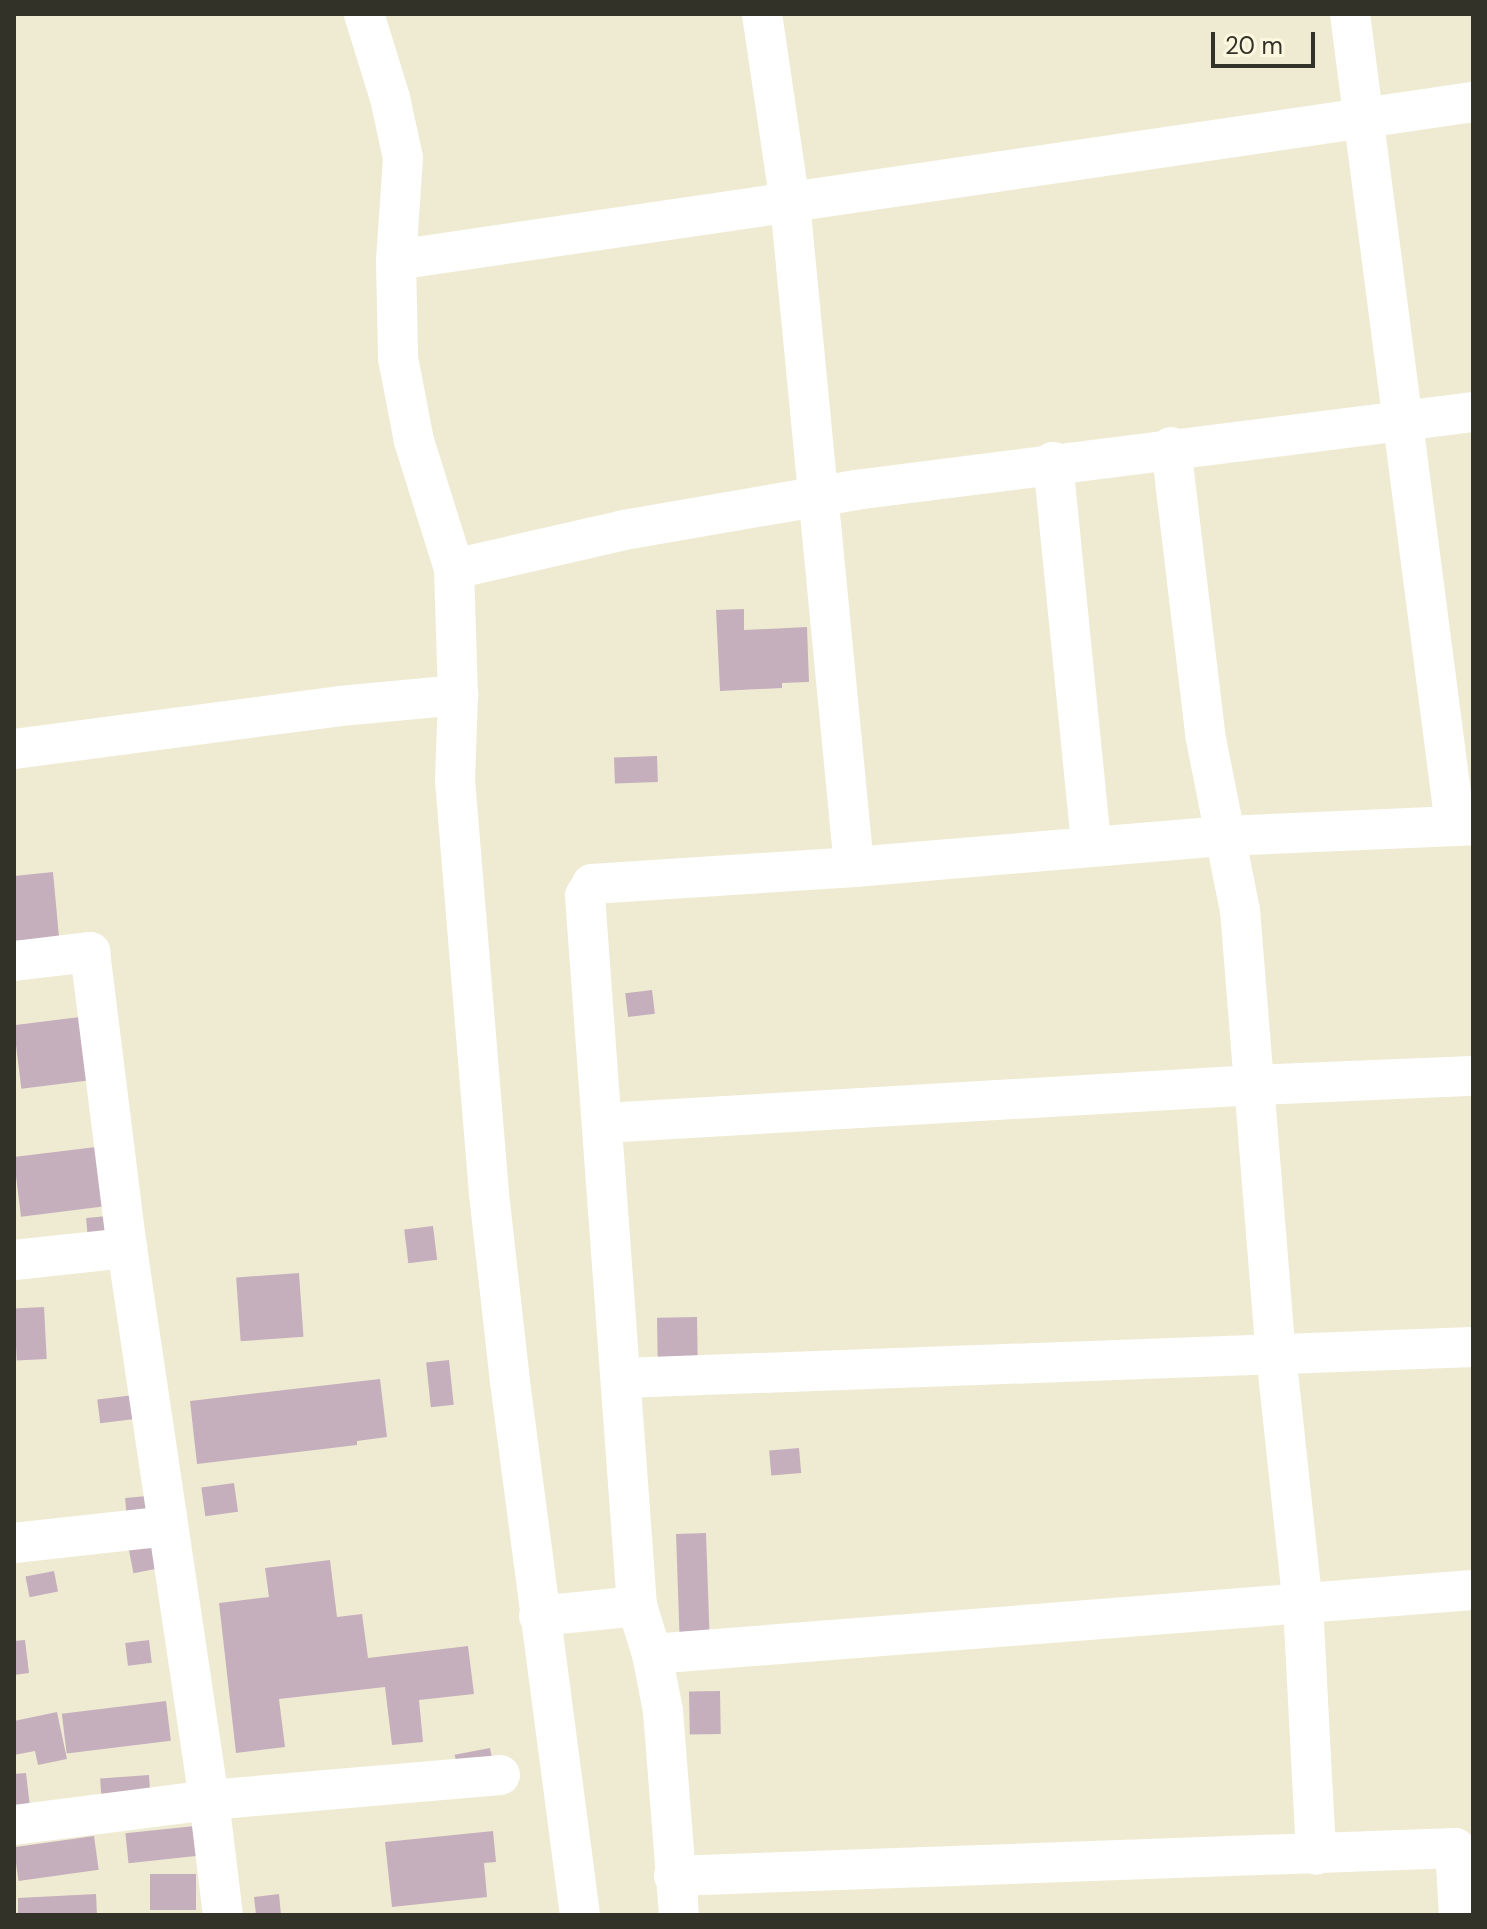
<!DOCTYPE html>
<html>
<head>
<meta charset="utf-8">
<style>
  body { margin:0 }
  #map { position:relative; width:1487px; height:1929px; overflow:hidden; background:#efebd3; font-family:"DM Sans",sans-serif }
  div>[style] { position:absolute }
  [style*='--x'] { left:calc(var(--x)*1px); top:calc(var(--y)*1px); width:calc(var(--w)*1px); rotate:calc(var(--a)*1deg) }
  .building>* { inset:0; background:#c6afbc; transform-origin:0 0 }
  .minor>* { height:40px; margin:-20px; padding:0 20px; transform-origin:20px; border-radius:20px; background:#fff }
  span { translate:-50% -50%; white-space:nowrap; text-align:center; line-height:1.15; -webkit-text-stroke:7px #fcf8e0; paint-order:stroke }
  .frame { position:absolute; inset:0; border:16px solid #333228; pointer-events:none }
  .scale { position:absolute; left:1211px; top:32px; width:104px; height:36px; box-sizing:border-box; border:4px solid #333228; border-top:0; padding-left:10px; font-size:24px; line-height:28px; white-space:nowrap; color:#333228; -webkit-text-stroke:6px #fcf8e0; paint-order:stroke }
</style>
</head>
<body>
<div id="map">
  <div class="building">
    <div style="clip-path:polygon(744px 609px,744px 630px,807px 627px,809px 682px,782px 683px,782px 688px,720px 691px,716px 610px)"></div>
    <div style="left:657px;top:756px;width:26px;height:43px;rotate:88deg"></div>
    <div style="clip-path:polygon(53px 872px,59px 937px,14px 941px,14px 876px)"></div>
    <div style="left:652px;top:990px;width:24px;height:27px;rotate:83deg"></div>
    <div style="left:88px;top:1016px;width:64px;height:75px;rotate:83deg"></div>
    <div style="left:104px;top:1146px;width:60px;height:91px;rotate:83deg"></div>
    <div style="left:108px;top:1216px;width:22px;height:22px;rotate:85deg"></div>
    <div style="left:433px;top:1226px;width:34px;height:29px;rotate:83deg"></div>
    <div style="left:299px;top:1273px;width:64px;height:63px;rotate:86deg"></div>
    <div style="left:44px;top:1307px;width:52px;height:30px;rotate:87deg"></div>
    <div style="left:697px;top:1317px;width:46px;height:40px;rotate:89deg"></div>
    <div style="left:449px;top:1360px;width:45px;height:23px;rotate:84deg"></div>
    <div style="clip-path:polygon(380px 1379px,387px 1437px,357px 1441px,357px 1445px,197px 1464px,190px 1401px)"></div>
    <div style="left:134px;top:1395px;width:24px;height:37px;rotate:83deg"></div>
    <div style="left:799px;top:1448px;width:25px;height:30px;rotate:85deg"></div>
    <div style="left:234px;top:1483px;width:29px;height:33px;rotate:82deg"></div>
    <div style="left:147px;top:1496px;width:22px;height:22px;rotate:85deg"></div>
    <div style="left:706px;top:1533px;width:102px;height:30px;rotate:88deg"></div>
    <div style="left:153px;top:1543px;width:26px;height:25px;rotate:79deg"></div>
    <div style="clip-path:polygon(330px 1560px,337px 1617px,362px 1614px,368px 1658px,468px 1646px,474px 1694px,419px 1700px,423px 1742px,392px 1745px,385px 1687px,279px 1699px,285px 1747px,236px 1753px,219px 1603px,269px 1597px,265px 1568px)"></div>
    <div style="left:54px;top:1571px;width:21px;height:29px;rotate:79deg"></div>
    <div style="clip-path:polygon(25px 1640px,29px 1673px,14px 1675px,14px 1641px)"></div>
    <div style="left:149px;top:1640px;width:23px;height:24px;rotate:83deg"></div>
    <div style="left:720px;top:1691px;width:43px;height:31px;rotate:89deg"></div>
    <div style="left:166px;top:1701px;width:40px;height:105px;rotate:83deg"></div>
    <div style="clip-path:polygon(57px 1712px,67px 1759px,38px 1765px,35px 1751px,14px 1755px,14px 1721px)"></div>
    <div style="left:490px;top:1748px;width:21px;height:36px;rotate:79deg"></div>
    <div style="clip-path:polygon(26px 1773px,30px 1807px,14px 1809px,14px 1774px)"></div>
    <div style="left:149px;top:1775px;width:28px;height:49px;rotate:86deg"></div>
    <div style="left:195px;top:1826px;width:30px;height:70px;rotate:84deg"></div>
    <div style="clip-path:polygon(493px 1831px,496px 1862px,484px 1863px,487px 1897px,392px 1907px,385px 1842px)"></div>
    <div style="left:94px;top:1836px;width:34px;height:81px;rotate:82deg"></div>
    <div style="left:150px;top:1874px;width:46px;height:36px"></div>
    <div style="clip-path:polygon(96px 1894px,97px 1915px,18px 1915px,18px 1898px)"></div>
    <div style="clip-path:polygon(279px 1894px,281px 1915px,256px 1915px,254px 1897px)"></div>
  </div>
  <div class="minor">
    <div style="--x:364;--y:14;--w:88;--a:72.8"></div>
    <div style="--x:390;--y:98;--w:61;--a:77.8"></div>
    <div style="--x:403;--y:158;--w:102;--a:93.9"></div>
    <div style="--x:396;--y:260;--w:98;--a:88.8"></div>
    <div style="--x:398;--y:358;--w:85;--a:79.1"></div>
    <div style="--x:414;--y:441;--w:134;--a:72.6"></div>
    <div style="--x:454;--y:569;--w:126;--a:88.2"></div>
    <div style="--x:762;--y:14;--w:191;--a:81.6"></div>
    <div style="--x:790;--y:203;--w:667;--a:84.49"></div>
    <div style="--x:854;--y:867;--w:372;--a:-4.8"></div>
    <div style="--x:1225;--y:836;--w:248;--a:-2.5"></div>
    <div style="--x:1350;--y:14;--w:818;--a:82.62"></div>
    <div style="--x:396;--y:260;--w:1089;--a:-8.35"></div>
    <div style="--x:1171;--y:447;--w:289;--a:83.2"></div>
    <div style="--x:1205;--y:734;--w:179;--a:78.8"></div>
    <div style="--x:1240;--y:910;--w:445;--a:85.4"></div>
    <div style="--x:1276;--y:1354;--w:252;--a:83.9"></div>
    <div style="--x:1303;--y:1605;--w:250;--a:87"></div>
    <div style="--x:1053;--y:462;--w:385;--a:84.3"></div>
    <div style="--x:454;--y:569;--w:174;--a:-12.9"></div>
    <div style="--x:624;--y:530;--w:234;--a:-9.8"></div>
    <div style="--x:855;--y:490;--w:623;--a:-7.19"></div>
    <div style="--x:14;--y:749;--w:329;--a:-7.5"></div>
    <div style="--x:340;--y:706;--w:119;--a:-5.3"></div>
    <div style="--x:458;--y:695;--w:85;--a:92"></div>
    <div style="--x:455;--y:780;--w:415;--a:85.3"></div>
    <div style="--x:489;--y:1194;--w:189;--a:83.6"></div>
    <div style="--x:510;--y:1382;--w:538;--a:82.52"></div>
    <div style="--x:14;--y:961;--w:77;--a:-6.8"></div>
    <div style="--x:90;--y:952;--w:298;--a:82.9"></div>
    <div style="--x:127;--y:1248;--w:558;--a:81.55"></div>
    <div style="--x:209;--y:1800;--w:116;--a:83.1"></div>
    <div style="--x:604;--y:1123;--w:652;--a:-3.34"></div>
    <div style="--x:1255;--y:1085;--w:218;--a:-2.4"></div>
    <div style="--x:14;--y:1260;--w:114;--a:-6.1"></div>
    <div style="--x:623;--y:1378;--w:851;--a:-2.09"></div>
    <div style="--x:14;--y:1543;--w:154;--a:-6.3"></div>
    <div style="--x:539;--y:1616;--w:99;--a:-5.8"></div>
    <div style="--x:652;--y:1654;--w:823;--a:-4.46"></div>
    <div style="--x:14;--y:1825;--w:197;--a:-7.3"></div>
    <div style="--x:209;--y:1800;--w:292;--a:-4.9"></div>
    <div style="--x:674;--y:1876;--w:782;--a:-2.05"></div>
    <div style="--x:1455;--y:1848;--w:67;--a:86.6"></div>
    <div style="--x:679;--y:1915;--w:205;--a:-94.5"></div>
    <div style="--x:663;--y:1711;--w:58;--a:-100.9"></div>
    <div style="--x:652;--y:1654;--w:50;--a:-107.4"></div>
    <div style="--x:637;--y:1606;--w:712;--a:-94.19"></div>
    <div style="--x:585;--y:896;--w:14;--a:-60"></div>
    <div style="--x:592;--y:884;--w:263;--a:-3.7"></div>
  </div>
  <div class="frame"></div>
  <div class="scale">20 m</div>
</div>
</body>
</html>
